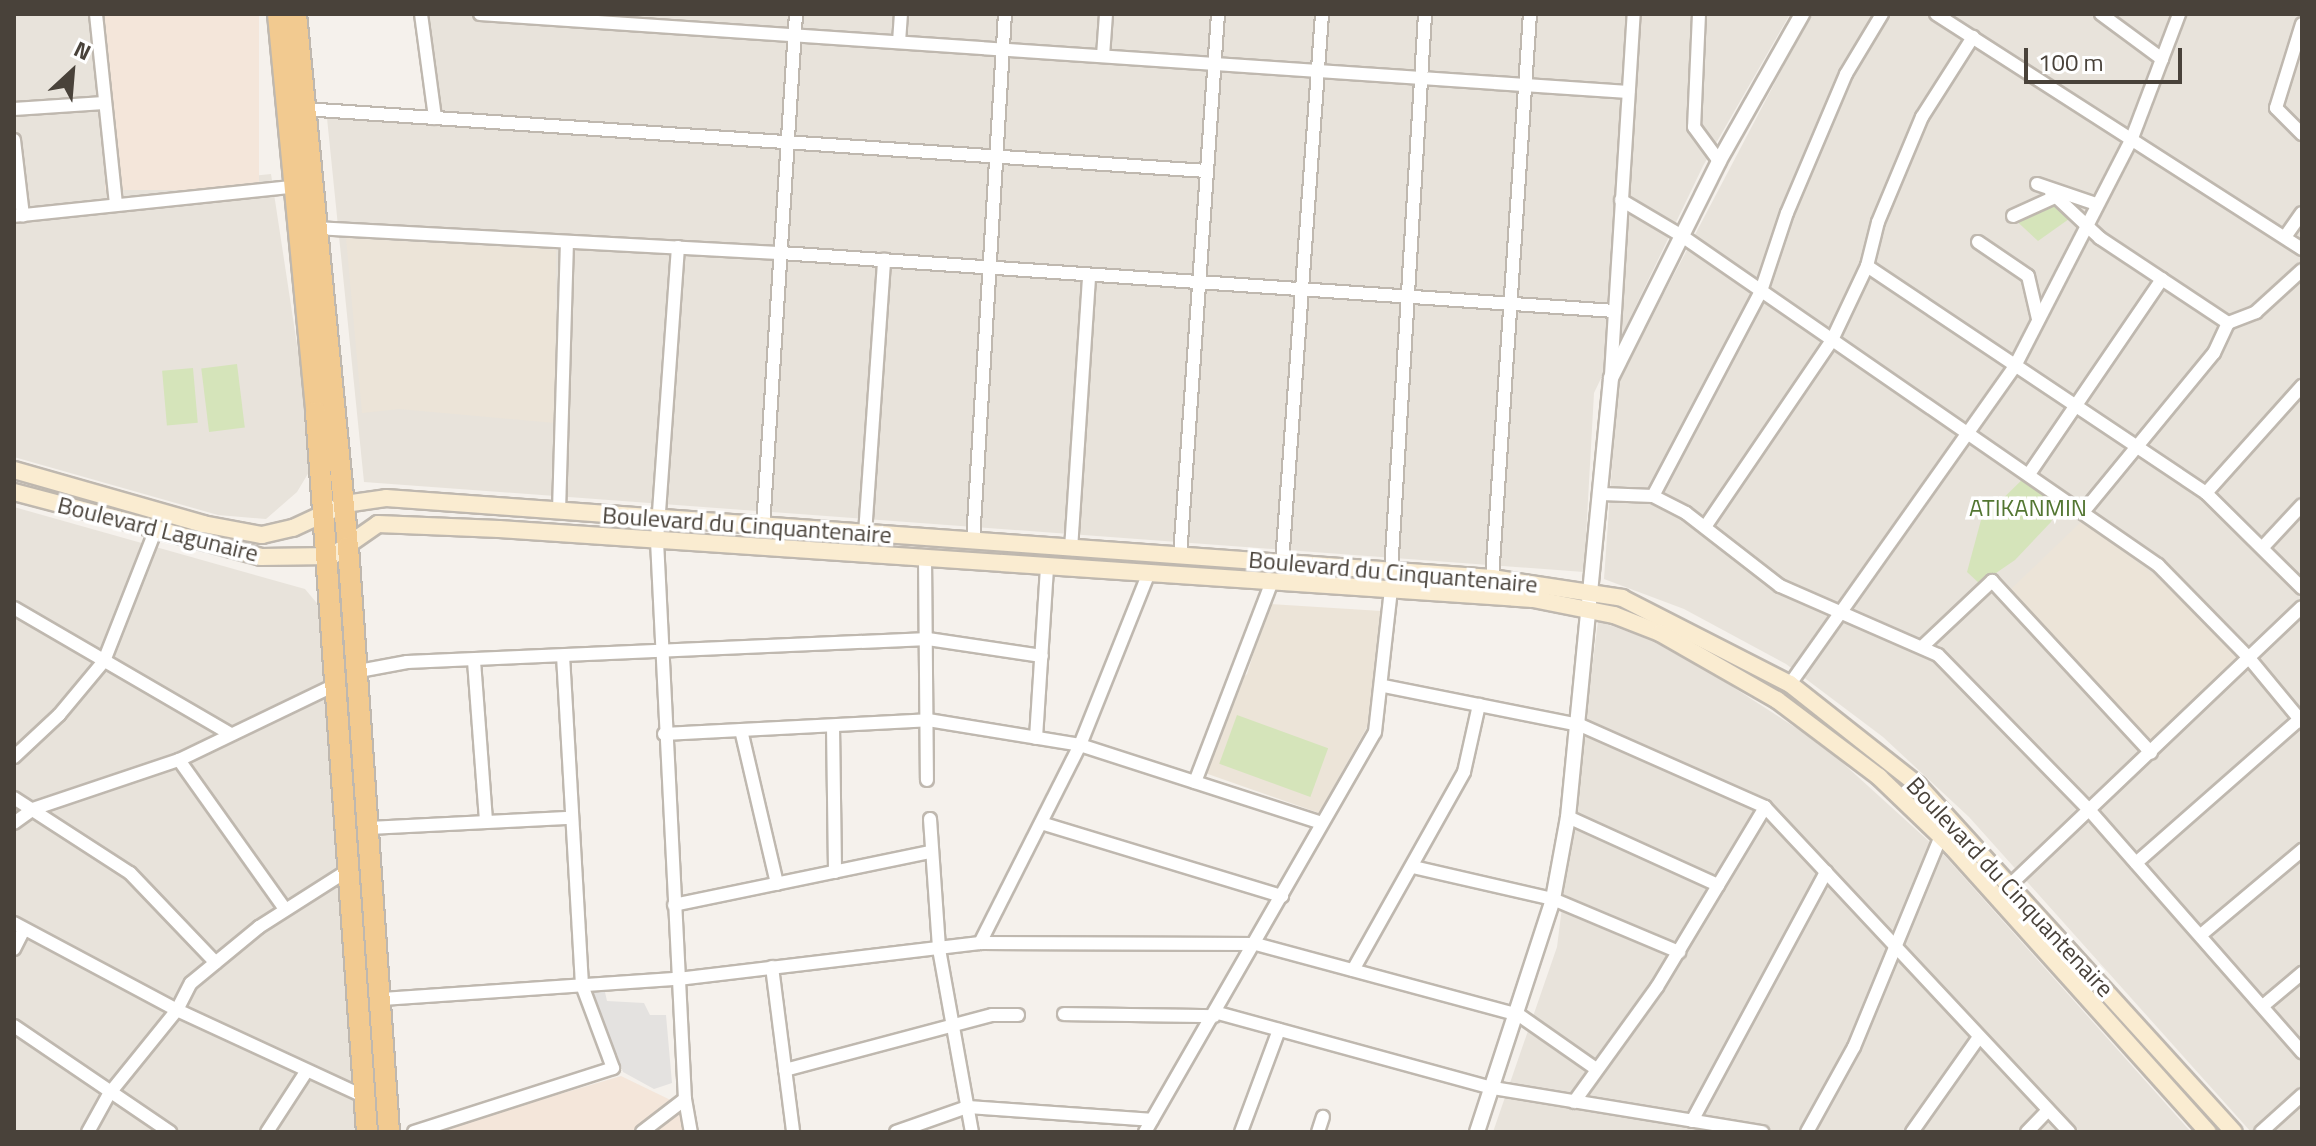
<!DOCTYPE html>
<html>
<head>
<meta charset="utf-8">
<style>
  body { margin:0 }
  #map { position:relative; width:2316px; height:1146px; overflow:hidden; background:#f5f1ec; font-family:"Titillium Web",sans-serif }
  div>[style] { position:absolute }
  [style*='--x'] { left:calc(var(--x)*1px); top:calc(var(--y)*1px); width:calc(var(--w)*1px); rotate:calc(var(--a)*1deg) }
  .residential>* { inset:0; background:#e8e3db }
  .commercial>* { inset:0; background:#f4e6da; transform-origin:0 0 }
  .education>* { inset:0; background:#ece4d8 }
  .green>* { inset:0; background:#d5e4ba; transform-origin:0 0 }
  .parking>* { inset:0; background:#e4e2e0 }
  .roads { filter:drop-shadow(2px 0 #bfb8af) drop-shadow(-2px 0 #bfb8af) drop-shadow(0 2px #bfb8af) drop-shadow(0 -2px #bfb8af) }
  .minor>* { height:12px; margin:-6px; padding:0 6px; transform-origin:6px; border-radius:6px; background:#fff }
  .tertiary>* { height:14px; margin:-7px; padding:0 7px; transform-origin:7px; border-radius:7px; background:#fff }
  .secondary>* { height:16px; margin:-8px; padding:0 8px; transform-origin:8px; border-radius:8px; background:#faecd1 }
  .trunk>* { height:20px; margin:-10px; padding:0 10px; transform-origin:10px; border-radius:10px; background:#f2ca90 }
  span { translate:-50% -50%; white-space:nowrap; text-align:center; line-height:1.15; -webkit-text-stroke:7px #fff; paint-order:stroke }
  .park-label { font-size:24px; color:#537632 }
  .street-label { font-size:24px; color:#49423a }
  .frame { position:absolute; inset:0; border:16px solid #49423a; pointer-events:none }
  .north { position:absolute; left:32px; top:32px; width:80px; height:80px; -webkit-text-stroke:6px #fff; paint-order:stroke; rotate:26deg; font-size:22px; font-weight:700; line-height:32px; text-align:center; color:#49423a }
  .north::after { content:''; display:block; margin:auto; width:28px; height:36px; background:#49423a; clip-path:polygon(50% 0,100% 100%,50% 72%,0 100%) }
  .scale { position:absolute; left:2024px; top:48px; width:158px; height:36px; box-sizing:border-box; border:4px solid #49423a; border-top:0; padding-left:10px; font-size:24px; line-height:28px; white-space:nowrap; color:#49423a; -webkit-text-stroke:6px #fff; paint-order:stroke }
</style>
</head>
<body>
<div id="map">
  <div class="residential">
    <div style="clip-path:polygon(14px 14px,105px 14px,125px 189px,271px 174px,313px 450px,309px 472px,297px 492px,266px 519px,218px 515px,14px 457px)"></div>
    <div style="clip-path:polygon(429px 14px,1790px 14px,1703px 166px,1594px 393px,1584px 572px,364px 482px,327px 118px,440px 126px)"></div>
    <div style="clip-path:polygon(1811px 14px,2302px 14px,2302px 1132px,2251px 1132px,1969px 817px,1883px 737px,1786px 664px,1684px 609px,1604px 579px,1618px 381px)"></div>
    <div style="clip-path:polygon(14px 507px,305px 589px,326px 614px,365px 1132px,14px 1132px)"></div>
    <div style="clip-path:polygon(1598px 621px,1671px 647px,1824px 746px,1944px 855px,2191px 1132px,1493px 1132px,1557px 947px)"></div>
  </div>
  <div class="commercial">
    <div style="left:105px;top:14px;width:154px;height:176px"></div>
    <div style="clip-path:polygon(621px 1076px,683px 1106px,687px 1132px,431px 1132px)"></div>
  </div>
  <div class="education">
    <div style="clip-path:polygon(346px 238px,556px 250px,555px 423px,399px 409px,362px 413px)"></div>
    <div style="clip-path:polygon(2083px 520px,2154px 575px,2241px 657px,2152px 743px,2010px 590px)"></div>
    <div style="clip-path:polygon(1269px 604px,1381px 611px,1370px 722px,1319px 813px,1205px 773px,1239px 680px,1247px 674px)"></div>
  </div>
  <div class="green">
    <div style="clip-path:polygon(2052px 195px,2069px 219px,2038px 241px,2010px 215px)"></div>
    <div style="left:237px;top:364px;width:64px;height:36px;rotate:83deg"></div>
    <div style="left:193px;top:368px;width:55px;height:31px;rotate:85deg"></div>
    <div style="clip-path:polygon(2033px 469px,2065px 492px,2051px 522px,2015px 560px,1980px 584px,1967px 572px,1981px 520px)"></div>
    <div style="left:1237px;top:715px;width:97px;height:52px;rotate:20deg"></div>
  </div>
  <div class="parking">
    <div style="clip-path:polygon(591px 992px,605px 992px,607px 1001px,644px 1003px,650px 1015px,666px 1015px,672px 1083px,654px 1089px,623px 1072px)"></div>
  </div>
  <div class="roads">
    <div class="minor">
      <div style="--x:96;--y:14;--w:191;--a:84"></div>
      <div style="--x:421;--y:14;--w:105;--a:82.3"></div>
      <div style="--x:480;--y:14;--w:1151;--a:3.89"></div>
      <div style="--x:1699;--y:14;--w:113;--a:92.5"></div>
      <div style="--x:1694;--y:127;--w:42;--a:53.7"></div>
      <div style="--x:1936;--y:14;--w:435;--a:32.7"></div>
      <div style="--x:2101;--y:14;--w:76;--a:36.4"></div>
      <div style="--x:2302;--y:24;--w:88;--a:107.2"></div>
      <div style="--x:2276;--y:108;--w:37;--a:45"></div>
      <div style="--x:899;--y:42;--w:28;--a:-86"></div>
      <div style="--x:1103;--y:56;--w:42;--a:-85.9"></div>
      <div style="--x:14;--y:109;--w:90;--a:-3.8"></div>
      <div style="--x:304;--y:109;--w:905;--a:3.93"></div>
      <div style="--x:14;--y:140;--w:76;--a:83.2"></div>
      <div style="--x:2037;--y:184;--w:62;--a:18.7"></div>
      <div style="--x:2051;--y:192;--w:67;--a:43.2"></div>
      <div style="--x:2100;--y:238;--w:154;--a:33.6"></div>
      <div style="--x:1621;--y:200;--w:71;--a:30.5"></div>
      <div style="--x:1682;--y:236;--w:579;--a:34.65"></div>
      <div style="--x:2158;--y:565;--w:130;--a:45.6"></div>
      <div style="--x:2249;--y:658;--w:83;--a:50.4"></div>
      <div style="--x:14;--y:216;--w:280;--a:-6"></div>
      <div style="--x:2013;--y:216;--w:46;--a:-24.3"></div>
      <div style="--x:316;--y:228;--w:466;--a:3.1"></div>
      <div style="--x:781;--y:253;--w:836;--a:3.98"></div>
      <div style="--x:2285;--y:237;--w:29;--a:-55"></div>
      <div style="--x:1978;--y:242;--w:60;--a:34.2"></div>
      <div style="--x:2028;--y:276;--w:44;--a:76.9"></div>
      <div style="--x:678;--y:247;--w:295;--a:94.1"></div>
      <div style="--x:657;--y:541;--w:559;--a:87.13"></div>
      <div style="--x:685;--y:1099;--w:34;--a:80"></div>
      <div style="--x:1867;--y:266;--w:408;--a:33.8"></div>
      <div style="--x:2206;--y:493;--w:135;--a:44.7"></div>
      <div style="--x:1611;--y:375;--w:362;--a:-86.4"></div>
      <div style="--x:2029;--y:474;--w:236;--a:-55.7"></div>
      <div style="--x:2206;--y:493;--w:144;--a:-48.1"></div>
      <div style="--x:1602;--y:494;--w:51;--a:2.2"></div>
      <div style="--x:1653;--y:496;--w:37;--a:27"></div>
      <div style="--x:1686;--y:513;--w:119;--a:37.8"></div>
      <div style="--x:1780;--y:586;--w:172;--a:23.6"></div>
      <div style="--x:1938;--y:655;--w:219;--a:45.7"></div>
      <div style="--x:2091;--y:812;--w:320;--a:48.7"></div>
      <div style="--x:1653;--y:496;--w:232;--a:-62.2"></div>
      <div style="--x:1761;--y:291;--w:82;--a:-71.6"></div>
      <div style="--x:1787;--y:213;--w:151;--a:-67"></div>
      <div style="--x:1846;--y:74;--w:70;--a:-59"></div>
      <div style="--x:559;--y:511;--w:269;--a:-88.3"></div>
      <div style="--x:2084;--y:511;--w:205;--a:-50.6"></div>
      <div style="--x:2214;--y:353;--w:33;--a:-65"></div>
      <div style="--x:2228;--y:323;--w:30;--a:-21"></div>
      <div style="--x:2256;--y:312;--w:62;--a:-42.4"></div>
      <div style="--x:763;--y:527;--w:514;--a:-86.32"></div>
      <div style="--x:1705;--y:527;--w:226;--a:-55.8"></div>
      <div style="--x:1832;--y:340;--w:82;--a:-64.7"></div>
      <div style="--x:1867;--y:266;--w:45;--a:-76"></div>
      <div style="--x:1878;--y:222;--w:114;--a:-67.3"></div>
      <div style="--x:1922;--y:117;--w:95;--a:-57.5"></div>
      <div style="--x:865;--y:534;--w:275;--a:-86"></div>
      <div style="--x:973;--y:541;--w:528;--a:-86.53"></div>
      <div style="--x:2263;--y:547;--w:57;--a:-47.1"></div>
      <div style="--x:1071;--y:549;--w:274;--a:-86.2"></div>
      <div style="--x:1180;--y:556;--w:543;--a:-85.99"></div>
      <div style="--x:925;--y:558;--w:222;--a:89.5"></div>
      <div style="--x:1282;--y:563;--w:550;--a:-85.83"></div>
      <div style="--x:1391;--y:572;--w:559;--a:-86.51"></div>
      <div style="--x:1492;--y:578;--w:565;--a:-86.15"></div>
      <div style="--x:14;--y:608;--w:249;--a:30.2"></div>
      <div style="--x:1923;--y:646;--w:95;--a:-43.3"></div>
      <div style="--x:1992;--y:581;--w:234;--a:47.2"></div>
      <div style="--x:474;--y:661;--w:160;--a:85.7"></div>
      <div style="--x:359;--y:671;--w:49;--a:-10.6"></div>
      <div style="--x:407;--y:662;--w:522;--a:-2.53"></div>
      <div style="--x:928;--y:639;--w:115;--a:8.5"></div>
      <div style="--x:1790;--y:684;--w:390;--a:-54.7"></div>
      <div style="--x:2015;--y:366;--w:256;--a:-62.8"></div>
      <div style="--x:2132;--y:138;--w:133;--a:-69.2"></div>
      <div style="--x:1384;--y:686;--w:200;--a:11.3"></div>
      <div style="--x:1580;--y:725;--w:202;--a:23.9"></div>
      <div style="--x:1765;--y:807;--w:445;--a:46.9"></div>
      <div style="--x:833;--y:726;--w:146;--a:89.2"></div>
      <div style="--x:741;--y:730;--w:158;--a:76.8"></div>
      <div style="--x:664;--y:734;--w:264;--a:-3"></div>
      <div style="--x:928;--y:720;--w:154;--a:9.3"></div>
      <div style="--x:1080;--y:745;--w:254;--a:17.9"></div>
      <div style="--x:1036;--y:738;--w:169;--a:-86.3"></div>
      <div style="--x:14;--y:757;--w:62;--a:-43"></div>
      <div style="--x:59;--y:715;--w:70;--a:-50.2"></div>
      <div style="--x:104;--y:661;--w:142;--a:-68.5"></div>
      <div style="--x:179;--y:760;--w:183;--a:54.6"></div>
      <div style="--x:1195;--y:782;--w:215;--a:-69"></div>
      <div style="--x:14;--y:798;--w:138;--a:32.9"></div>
      <div style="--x:130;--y:873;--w:124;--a:46.3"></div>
      <div style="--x:1568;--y:817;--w:165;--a:24.4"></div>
      <div style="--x:930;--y:819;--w:130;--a:86"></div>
      <div style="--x:939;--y:949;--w:186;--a:79.8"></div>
      <div style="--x:14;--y:823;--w:24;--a:-36"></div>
      <div style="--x:33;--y:809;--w:154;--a:-18.6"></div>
      <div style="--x:179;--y:760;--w:173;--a:-25.7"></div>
      <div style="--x:1041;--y:823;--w:252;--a:16.9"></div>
      <div style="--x:370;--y:828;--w:200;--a:-2.9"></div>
      <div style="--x:2136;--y:863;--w:217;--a:-41.3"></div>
      <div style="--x:1413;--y:867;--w:144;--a:12.9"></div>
      <div style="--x:1553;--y:899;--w:137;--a:22.8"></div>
      <div style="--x:2012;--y:883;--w:400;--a:-43.6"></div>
      <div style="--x:674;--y:905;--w:262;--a:-11.7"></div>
      <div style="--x:14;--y:923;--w:185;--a:28.1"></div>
      <div style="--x:177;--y:1010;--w:207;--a:24.8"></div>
      <div style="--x:2202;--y:934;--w:131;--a:-40"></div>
      <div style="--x:980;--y:943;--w:222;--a:-63.2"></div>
      <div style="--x:1080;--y:745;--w:183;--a:-68.2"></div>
      <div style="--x:14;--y:949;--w:22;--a:-63"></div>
      <div style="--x:772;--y:967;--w:166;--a:82.7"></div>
      <div style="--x:1353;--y:970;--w:227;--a:-60.7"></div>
      <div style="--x:1464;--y:772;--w:69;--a:-77.4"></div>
      <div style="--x:381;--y:999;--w:298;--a:-3.9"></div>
      <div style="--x:678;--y:979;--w:304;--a:-6.8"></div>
      <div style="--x:980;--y:943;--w:276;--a:0.2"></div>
      <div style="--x:1256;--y:944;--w:272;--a:15.1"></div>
      <div style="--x:1519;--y:1015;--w:94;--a:35"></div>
      <div style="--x:2264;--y:1005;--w:50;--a:-40.1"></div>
      <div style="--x:1218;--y:1013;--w:285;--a:15.3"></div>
      <div style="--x:1493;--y:1088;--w:273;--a:9.3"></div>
      <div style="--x:1064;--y:1014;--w:150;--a:0.8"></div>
      <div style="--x:14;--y:1026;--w:189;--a:34.2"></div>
      <div style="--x:785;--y:1070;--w:214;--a:-14.9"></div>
      <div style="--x:992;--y:1015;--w:26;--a:0"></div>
      <div style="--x:1574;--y:1102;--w:142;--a:-54.2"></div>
      <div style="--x:1657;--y:987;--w:210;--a:-59"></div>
      <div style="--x:1692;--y:1121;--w:283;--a:-61.7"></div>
      <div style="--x:88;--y:1132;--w:43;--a:-61.1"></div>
      <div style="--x:109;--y:1094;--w:108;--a:-51"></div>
      <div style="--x:177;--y:1010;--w:30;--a:-63"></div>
      <div style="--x:191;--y:983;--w:88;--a:-39.5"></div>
      <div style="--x:259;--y:927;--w:108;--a:-32.5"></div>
      <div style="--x:267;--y:1132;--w:72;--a:-57"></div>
      <div style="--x:414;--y:1132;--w:209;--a:-17.8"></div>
      <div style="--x:613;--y:1068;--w:89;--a:-110.5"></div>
      <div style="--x:582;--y:985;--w:329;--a:-93.3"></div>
      <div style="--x:642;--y:1132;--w:54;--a:-37.5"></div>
      <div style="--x:896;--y:1132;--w:75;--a:-19.4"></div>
      <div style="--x:967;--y:1107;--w:185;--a:4"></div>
      <div style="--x:1145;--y:1132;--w:461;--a:-60.1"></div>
      <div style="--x:1375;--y:732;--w:144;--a:-83.6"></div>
      <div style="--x:1241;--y:1132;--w:109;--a:-69.6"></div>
      <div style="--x:1318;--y:1132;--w:16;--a:-72"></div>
      <div style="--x:1807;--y:1132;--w:97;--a:-61.1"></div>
      <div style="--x:1854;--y:1047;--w:228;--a:-67.6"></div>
      <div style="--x:1912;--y:1132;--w:116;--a:-54.8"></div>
      <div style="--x:2027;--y:1132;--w:30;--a:-46"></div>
      <div style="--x:2261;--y:1132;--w:55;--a:-42.1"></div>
    </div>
    <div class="tertiary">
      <div style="--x:1477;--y:1132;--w:245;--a:-71.9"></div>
      <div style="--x:1553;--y:899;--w:83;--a:-79.6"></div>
      <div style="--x:1568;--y:817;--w:441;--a:-84.4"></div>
      <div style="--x:1611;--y:378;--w:242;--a:-63.5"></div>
      <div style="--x:1719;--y:161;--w:169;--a:-60.5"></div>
    </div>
    <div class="secondary">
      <div style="--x:14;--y:470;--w:197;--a:15.9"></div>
      <div style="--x:203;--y:524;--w:60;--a:10.6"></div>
      <div style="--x:262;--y:535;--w:32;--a:-13"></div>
      <div style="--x:293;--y:528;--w:57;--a:-24.8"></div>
      <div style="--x:345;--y:504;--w:41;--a:-8.3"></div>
      <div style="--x:386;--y:498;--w:1109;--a:4.14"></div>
      <div style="--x:1492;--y:578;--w:132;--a:8.7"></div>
      <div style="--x:1622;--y:598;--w:189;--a:27.1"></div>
      <div style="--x:1790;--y:684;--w:163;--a:38.3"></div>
      <div style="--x:1918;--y:785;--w:469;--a:47.7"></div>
      <div style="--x:14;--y:492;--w:255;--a:14.7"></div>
      <div style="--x:261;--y:557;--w:71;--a:-0.8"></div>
      <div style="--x:332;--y:556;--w:56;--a:-34.8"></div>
      <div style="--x:378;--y:524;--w:121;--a:2.4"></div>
      <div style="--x:499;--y:529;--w:1036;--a:3.87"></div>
      <div style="--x:1533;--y:599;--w:83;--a:11.2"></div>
      <div style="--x:1614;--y:615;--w:49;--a:21.4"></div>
      <div style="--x:1660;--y:633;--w:135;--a:29.8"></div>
      <div style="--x:1777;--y:700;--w:128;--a:37"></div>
      <div style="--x:1879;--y:777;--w:101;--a:43.8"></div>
      <div style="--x:1952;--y:847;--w:383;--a:48.1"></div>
    </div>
    <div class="trunk">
      <div style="--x:278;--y:14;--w:400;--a:84.5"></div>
      <div style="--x:316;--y:412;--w:722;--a:85.95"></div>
      <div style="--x:296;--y:14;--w:536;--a:84.43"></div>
      <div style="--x:348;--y:547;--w:586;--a:85.99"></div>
    </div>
  </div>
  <div class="park-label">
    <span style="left:2028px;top:508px">ATIKANMIN</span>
  </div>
  <div class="street-label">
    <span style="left:747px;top:525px;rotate:4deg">Boulevard du Cinquantenaire</span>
    <span style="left:158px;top:529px;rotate:14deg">Boulevard Lagunaire</span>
    <span style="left:1393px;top:572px;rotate:5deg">Boulevard du Cinquantenaire</span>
    <span style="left:2010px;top:887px;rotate:47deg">Boulevard du Cinquantenaire</span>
  </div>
  <div class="frame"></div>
  <div class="north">N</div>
  <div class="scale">100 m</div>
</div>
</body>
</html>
